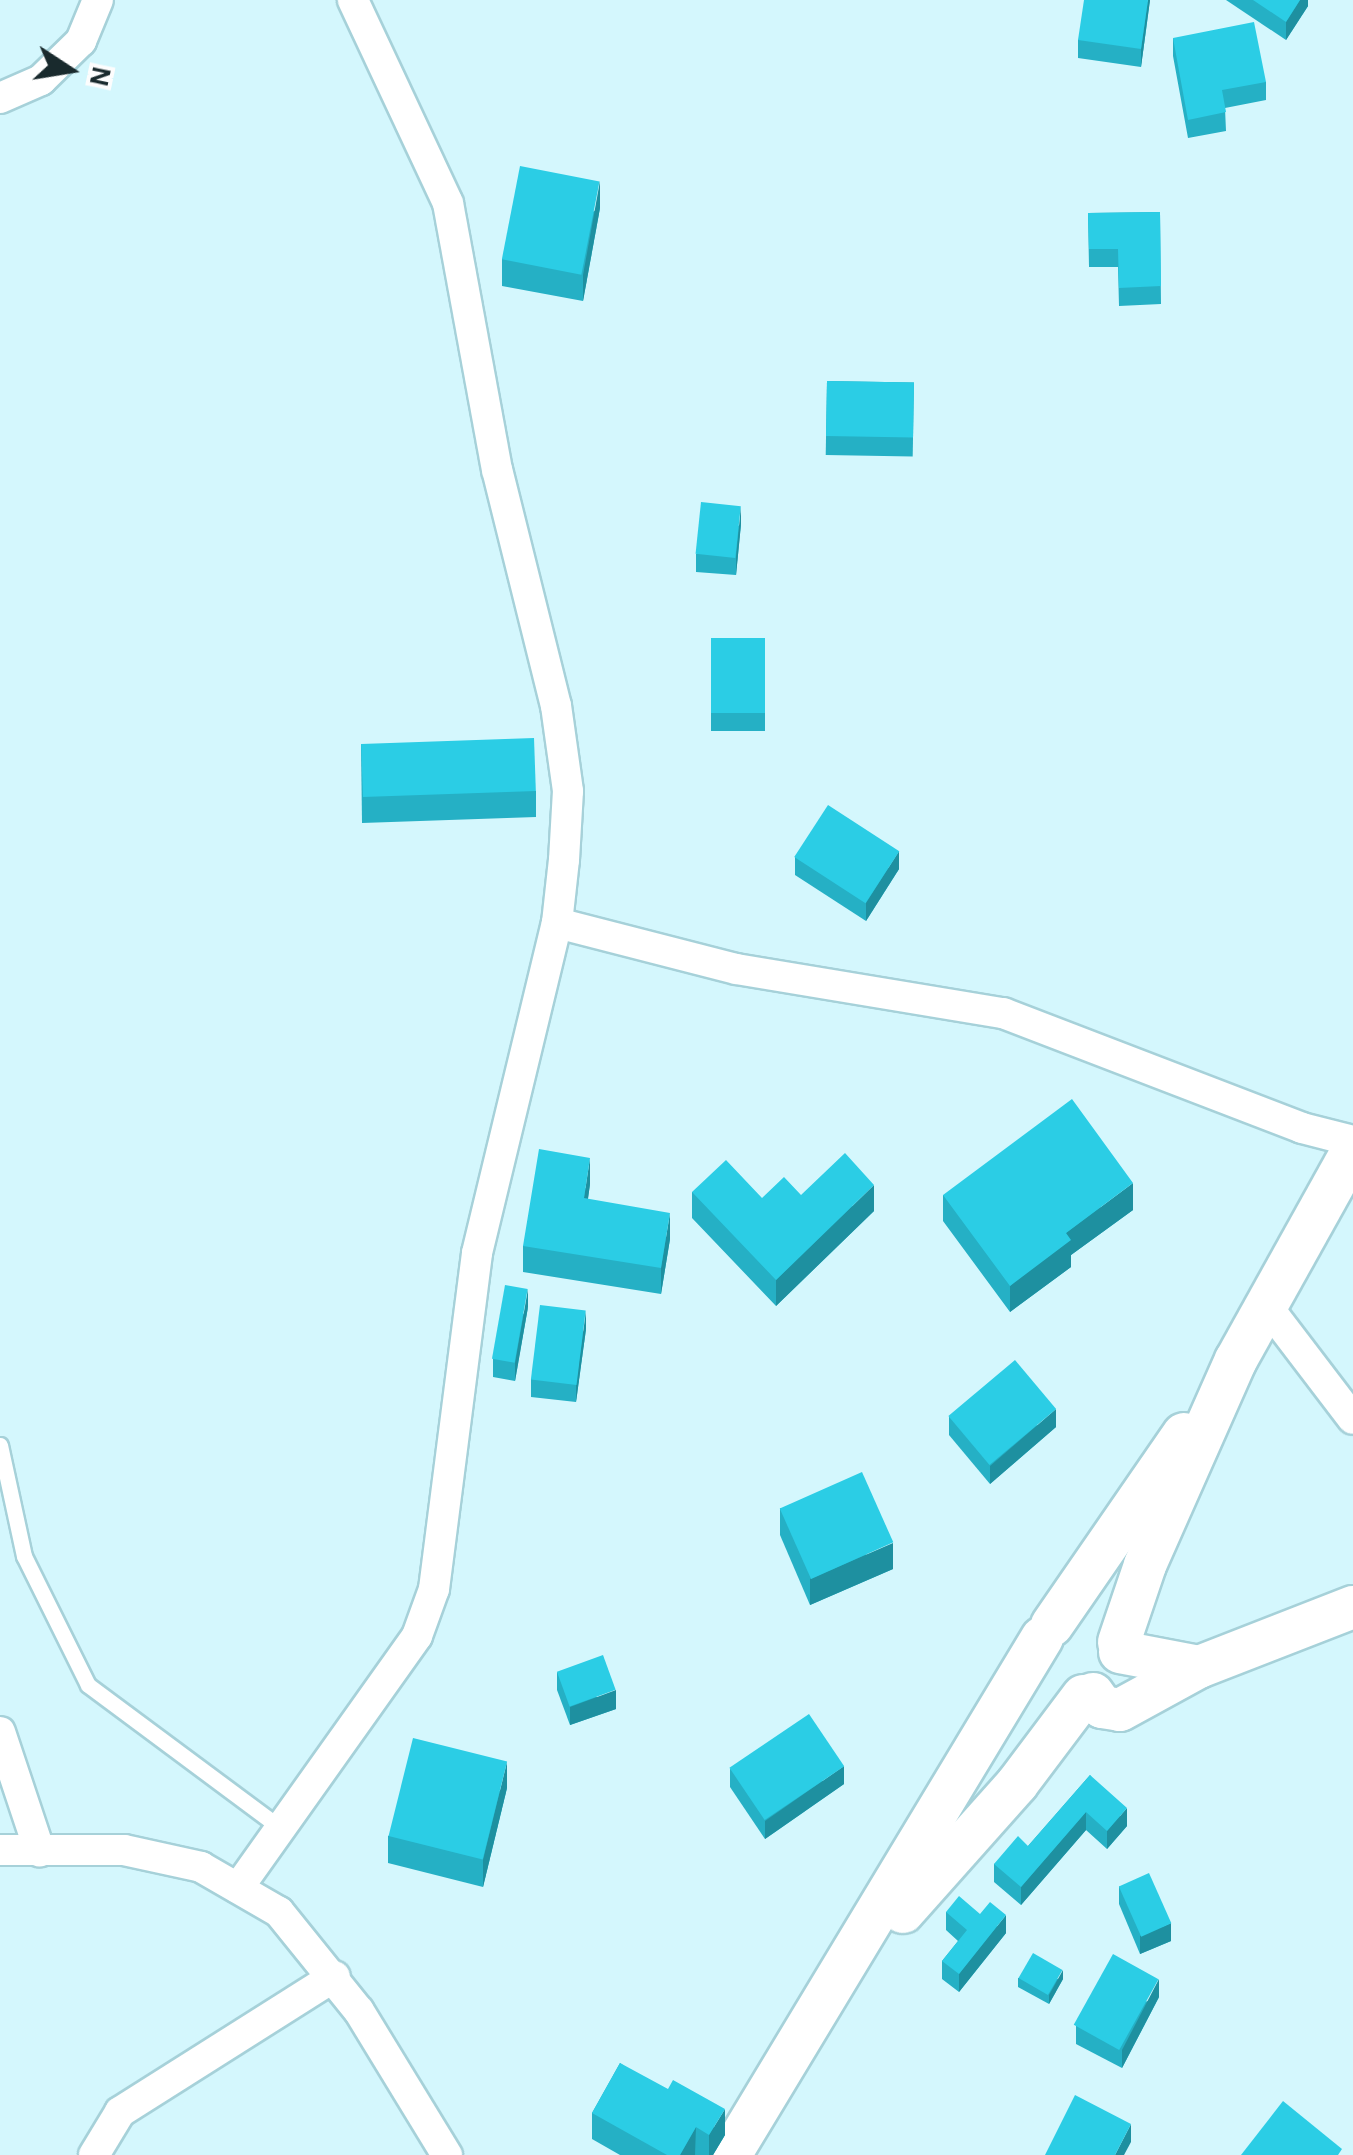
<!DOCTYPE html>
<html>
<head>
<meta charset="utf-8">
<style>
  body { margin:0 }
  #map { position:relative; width:1353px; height:2155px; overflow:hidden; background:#d4f7fd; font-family:"Alegreya Sans",sans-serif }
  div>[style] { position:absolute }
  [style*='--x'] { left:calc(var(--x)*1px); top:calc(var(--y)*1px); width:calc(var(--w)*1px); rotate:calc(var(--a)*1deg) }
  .roads { filter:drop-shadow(2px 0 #a6d1d9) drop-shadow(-2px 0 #a6d1d9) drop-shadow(0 2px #a6d1d9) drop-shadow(0 -2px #a6d1d9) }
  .lane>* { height:15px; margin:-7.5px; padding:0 7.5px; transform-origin:7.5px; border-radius:7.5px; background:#fff }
  .street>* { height:30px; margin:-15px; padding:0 15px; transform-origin:15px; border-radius:15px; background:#fff }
  .secondary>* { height:42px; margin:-21px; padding:0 21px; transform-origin:21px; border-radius:21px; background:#fff }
  .wall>* { inset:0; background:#25b0c5; transform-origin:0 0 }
  .shaded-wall>* { inset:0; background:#1e90a0 }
  .building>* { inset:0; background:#2bcde5; transform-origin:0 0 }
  span { translate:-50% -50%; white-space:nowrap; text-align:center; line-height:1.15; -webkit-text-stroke:8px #fdfdfd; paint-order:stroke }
  .north { position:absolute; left:20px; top:20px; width:100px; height:100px; -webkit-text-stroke:8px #fdfdfd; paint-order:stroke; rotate:102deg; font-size:28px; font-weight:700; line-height:40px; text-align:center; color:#192a2d }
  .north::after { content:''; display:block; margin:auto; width:35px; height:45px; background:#192a2d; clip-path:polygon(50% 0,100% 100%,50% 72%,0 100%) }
</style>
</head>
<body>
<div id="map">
  <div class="roads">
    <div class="lane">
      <div style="--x:0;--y:1445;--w:114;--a:77.8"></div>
      <div style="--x:24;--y:1556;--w:144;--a:63.6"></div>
      <div style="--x:88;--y:1685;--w:238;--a:36.6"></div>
    </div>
    <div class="street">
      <div style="--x:0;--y:98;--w:45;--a:-23.7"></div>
      <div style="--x:41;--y:80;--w:56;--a:-44.3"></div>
      <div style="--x:81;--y:41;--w:44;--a:-67.5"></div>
      <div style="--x:557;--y:923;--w:185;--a:14.4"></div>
      <div style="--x:736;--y:969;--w:271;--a:9.4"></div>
      <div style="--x:1003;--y:1013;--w:320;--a:21"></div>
      <div style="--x:1302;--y:1128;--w:53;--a:14.3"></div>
      <div style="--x:1266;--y:1305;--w:143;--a:52.7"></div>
      <div style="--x:0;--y:1732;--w:126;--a:71.6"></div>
      <div style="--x:0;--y:1850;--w:124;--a:0"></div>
      <div style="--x:124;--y:1850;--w:79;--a:12.4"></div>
      <div style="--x:201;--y:1867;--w:90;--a:30"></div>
      <div style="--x:279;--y:1912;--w:127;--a:51.1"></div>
      <div style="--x:359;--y:2011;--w:169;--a:58.6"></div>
      <div style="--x:238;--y:1888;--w:309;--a:-54.6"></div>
      <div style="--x:417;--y:1636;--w:50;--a:-70.1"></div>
      <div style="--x:434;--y:1589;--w:339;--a:-82.7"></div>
      <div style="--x:477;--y:1253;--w:340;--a:-76.4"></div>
      <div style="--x:557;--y:923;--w:63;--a:-83.7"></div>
      <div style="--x:564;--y:860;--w:69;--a:-86.7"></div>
      <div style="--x:568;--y:791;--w:86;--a:-98"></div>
      <div style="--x:556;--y:706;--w:243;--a:-104"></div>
      <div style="--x:497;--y:470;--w:271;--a:-100.4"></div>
      <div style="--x:448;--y:203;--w:224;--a:-115.1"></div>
      <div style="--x:94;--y:2155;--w:50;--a:-58.8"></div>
      <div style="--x:120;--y:2112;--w:254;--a:-32.3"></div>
    </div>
    <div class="secondary">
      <div style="--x:1052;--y:1625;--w:232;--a:-55.4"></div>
      <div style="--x:1119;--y:1642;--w:81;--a:-71.3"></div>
      <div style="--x:1145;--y:1565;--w:224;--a:-66.1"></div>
      <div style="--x:1236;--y:1360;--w:240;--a:-60.9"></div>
      <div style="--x:1120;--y:1652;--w:80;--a:10.8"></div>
      <div style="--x:1199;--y:1667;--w:165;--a:-21.3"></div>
      <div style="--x:1093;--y:1694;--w:16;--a:55"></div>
      <div style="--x:1102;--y:1707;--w:18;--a:9"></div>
      <div style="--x:1120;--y:1710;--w:90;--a:-28.6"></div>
      <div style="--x:903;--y:1912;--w:171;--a:-48.3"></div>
      <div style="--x:1017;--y:1784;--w:110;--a:-53.1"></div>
      <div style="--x:730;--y:2155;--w:604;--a:-58.89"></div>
    </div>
  </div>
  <div class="wall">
    <div style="clip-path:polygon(1150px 0,1141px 67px,1078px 58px,1078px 40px)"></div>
    <div style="clip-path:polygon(1226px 0,1308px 0,1308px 6px,1286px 40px)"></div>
    <div style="clip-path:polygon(1173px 38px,1266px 82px,1266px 100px,1225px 108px,1226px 131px,1188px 138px,1173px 56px)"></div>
    <div style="clip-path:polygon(600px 208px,583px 301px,502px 286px,502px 259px)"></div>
    <div style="clip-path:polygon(1160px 212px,1161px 304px,1119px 306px,1118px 267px,1089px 267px,1088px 213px)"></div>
    <div style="left:827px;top:381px;width:87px;height:74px;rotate:1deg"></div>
    <div style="clip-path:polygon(741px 524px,736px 575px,696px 572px,696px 554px)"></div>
    <div style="left:765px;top:638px;width:93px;height:54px;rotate:90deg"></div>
    <div style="clip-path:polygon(361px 744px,536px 791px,536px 817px,362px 823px)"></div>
    <div style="clip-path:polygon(795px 857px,899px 869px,866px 921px,795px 875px)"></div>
    <div style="clip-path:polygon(590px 1184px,588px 1199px,670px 1239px,661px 1294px,523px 1272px,523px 1246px)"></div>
    <div style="clip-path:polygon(692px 1192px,762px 1198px,801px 1195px,874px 1211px,776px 1306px,692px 1218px)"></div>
    <div style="clip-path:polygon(943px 1195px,1133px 1210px,1071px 1255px,1071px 1267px,1010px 1312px,943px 1221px)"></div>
    <div style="clip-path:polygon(528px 1307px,515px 1381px,493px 1377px,493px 1359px)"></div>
    <div style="clip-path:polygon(586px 1329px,576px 1402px,531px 1397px,531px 1379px)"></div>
    <div style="clip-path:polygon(949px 1417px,1056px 1427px,990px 1484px,949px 1435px)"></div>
    <div style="clip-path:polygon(780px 1508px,893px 1569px,810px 1605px,780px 1535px)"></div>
    <div style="clip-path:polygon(557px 1672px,616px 1709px,570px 1725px,557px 1690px)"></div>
    <div style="clip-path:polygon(730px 1769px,844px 1784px,765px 1839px,730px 1787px)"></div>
    <div style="clip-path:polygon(1090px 1775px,1127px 1826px,1107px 1849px,1086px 1830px,1021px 1905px,994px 1882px,994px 1864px,1028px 1846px)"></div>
    <div style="clip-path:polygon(507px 1788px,483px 1887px,388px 1863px,388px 1836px)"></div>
    <div style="clip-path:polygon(1119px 1886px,1171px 1941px,1140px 1954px,1119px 1904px)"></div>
    <div style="clip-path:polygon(946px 1912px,980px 1914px,1006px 1933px,959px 1992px,942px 1979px,942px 1961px,958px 1941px,946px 1930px)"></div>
    <div style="clip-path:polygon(1018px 1978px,1063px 1979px,1049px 2004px,1018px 1987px)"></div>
    <div style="clip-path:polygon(1159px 1997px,1122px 2068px,1076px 2044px,1076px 2026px)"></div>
    <div style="clip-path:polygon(620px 2063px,725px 2135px,713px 2155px,620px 2155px,592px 2139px,592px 2113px)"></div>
  </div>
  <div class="shaded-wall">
    <div style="clip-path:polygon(1148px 0,1150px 0,1141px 67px,1141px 49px)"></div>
    <div style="clip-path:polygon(1300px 0,1308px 0,1308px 6px,1286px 40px,1286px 22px)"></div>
    <div style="clip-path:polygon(600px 181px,600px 208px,583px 301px,583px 275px)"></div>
    <div style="clip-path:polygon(741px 506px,741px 524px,736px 575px,736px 557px)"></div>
    <div style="clip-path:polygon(899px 851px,899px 869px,866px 921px,866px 903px)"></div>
    <div style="clip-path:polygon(590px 1158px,590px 1184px,584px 1225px,584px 1198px)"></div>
    <div style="clip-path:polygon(1133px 1183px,1133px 1210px,1071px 1255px,1071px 1267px,1010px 1312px,1010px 1286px,1066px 1233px)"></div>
    <div style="clip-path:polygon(874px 1185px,874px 1211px,776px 1306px,776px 1280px)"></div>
    <div style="clip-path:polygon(670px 1213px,670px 1239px,661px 1294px,661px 1268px)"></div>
    <div style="clip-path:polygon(528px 1289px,528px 1307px,515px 1381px,515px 1363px)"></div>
    <div style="clip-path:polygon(586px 1311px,586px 1329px,576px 1402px,576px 1384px)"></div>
    <div style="clip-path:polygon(1056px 1409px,1056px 1427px,990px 1484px,990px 1466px)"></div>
    <div style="clip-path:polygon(893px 1543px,893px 1569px,810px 1605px,810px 1579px)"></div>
    <div style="clip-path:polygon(616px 1690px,616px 1709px,570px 1725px,570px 1707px)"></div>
    <div style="clip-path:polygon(507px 1762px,507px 1788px,483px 1887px,483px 1860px)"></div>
    <div style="clip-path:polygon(844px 1766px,844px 1784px,765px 1839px,765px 1821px)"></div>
    <div style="clip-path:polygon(1127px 1808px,1127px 1826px,1107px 1849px,1107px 1831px)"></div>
    <div style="clip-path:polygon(1086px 1812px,1086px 1830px,1021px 1905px,1021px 1887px)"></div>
    <div style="clip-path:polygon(1006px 1915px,1006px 1933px,959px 1992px,959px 1974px)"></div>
    <div style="clip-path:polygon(1171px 1923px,1171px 1941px,1140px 1954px,1140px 1936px)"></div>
    <div style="clip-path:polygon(1063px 1970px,1063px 1979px,1049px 2004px,1049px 1995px)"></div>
    <div style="clip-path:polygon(1159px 1979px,1159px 1997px,1122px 2068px,1122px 2050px)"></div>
    <div style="clip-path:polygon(725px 2109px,725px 2135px,713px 2155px,709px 2155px,709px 2135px)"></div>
    <div style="clip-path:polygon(1131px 2124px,1131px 2142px,1124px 2155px,1115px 2155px)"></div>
    <div style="clip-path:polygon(696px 2127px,695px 2155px,680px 2155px)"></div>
  </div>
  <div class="building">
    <div style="clip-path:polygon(1084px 0,1148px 0,1141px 49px,1078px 40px)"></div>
    <div style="clip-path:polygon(1253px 0,1300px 0,1286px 22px)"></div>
    <div style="clip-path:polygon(1254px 22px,1266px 82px,1222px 90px,1226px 112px,1188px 120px,1173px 38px)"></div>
    <div style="left:520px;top:166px;width:81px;height:95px;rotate:11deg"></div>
    <div style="clip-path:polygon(1160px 212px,1161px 286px,1119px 288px,1118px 249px,1089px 249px,1088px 213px)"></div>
    <div style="left:827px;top:381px;width:87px;height:55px;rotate:1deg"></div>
    <div style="left:701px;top:502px;width:40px;height:52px;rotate:6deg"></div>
    <div style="left:765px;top:638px;width:75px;height:54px;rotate:90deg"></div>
    <div style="left:534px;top:738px;width:53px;height:173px;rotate:88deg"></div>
    <div style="left:828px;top:805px;width:85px;height:62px;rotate:33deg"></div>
    <div style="clip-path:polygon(1072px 1099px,1133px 1183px,1066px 1233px,1071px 1240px,1010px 1286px,943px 1195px)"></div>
    <div style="clip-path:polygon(539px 1149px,590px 1158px,584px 1198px,670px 1213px,661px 1268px,523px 1246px)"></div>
    <div style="clip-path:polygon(845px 1153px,874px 1185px,776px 1280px,692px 1192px,726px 1160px,762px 1198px,784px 1177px,801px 1195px)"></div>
    <div style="left:505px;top:1285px;width:23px;height:75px;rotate:10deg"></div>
    <div style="left:540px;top:1305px;width:46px;height:75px;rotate:7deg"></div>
    <div style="left:1015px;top:1360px;width:64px;height:87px;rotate:50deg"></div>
    <div style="left:862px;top:1472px;width:77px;height:90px;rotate:66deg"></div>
    <div style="left:603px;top:1655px;width:37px;height:49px;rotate:70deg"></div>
    <div style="left:809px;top:1714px;width:63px;height:96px;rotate:56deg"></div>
    <div style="left:413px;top:1738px;width:97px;height:101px;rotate:14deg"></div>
    <div style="clip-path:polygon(1090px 1775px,1127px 1808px,1107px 1831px,1086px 1812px,1021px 1887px,994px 1864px,1018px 1836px,1028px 1846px)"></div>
    <div style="left:1149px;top:1873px;width:55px;height:33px;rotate:66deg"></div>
    <div style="clip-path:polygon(959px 1896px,980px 1914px,990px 1902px,1006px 1915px,959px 1974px,942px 1961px,967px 1930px,946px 1912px)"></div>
    <div style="left:1033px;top:1953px;width:34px;height:29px;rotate:30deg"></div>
    <div style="left:1113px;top:1954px;width:52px;height:81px;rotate:29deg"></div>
    <div style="clip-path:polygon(620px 2063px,668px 2089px,673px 2080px,725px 2109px,709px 2135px,696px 2127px,680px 2155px,667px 2155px,592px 2113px)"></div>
    <div style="clip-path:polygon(1075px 2095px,1131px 2124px,1115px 2155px,1045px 2155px)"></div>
    <div style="clip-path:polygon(1283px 2101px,1342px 2149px,1338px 2155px,1241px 2155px)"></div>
  </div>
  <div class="north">N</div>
</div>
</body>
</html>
